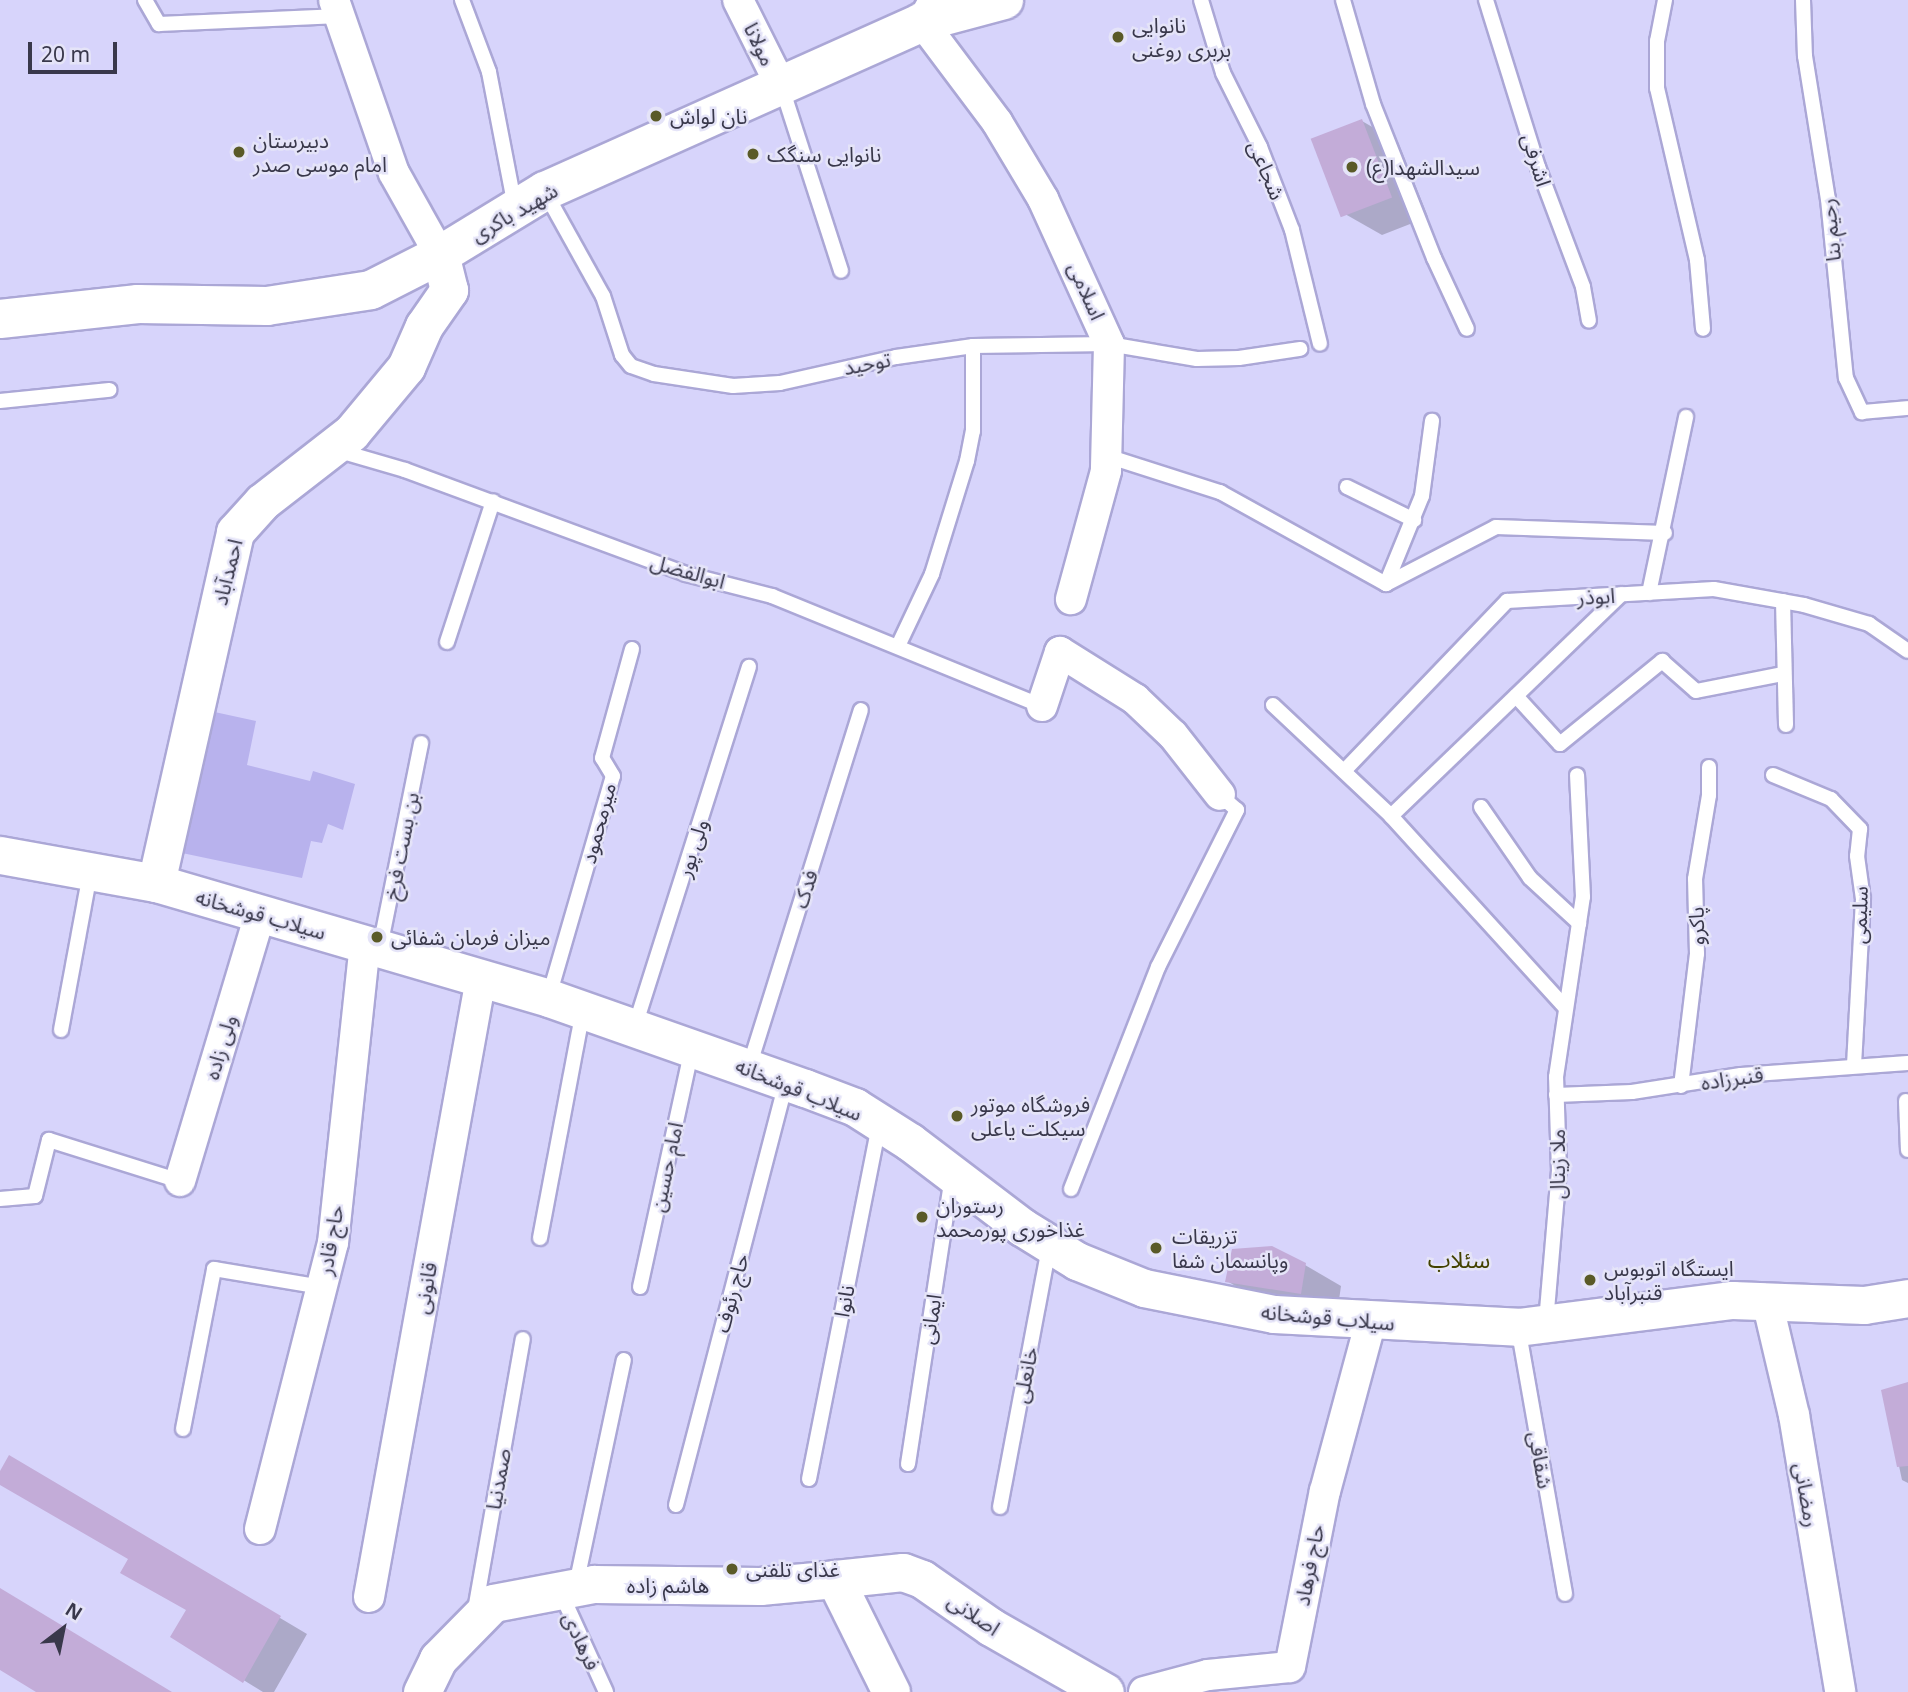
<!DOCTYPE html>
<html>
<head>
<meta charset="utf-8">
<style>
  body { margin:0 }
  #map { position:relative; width:1908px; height:1692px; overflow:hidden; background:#d7d4fb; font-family:"Noto Sans","Noto Sans Arabic",sans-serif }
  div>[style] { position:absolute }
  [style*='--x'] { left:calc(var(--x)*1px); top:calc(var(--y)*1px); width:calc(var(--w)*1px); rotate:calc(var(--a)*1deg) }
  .green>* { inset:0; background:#b8b2ed }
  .shadow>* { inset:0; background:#0003 }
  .building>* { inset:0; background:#c3acd8; transform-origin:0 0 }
  .roads { filter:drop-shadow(2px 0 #aba7d6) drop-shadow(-2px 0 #aba7d6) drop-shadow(0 2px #aba7d6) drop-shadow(0 -2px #aba7d6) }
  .service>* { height:14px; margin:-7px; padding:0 7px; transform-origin:7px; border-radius:7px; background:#fff }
  .minor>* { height:30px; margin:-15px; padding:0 15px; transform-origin:15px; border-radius:15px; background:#fff }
  .tertiary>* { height:37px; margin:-18.5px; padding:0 18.5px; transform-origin:18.5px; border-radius:18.5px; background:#fff }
  .secondary>* { height:38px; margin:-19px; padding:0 19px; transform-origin:19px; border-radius:19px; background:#fff }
  .dots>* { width:19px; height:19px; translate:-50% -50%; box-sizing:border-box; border:4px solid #e5e4f8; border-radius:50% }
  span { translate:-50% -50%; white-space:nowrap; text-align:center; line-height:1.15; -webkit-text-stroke:5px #e5e4f8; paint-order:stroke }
  .poi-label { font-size:21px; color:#39384b }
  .left { translate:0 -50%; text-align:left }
  .street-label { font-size:21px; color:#39384b }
  .neighbourhood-label { font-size:23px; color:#434200 }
  .north { position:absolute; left:28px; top:1594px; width:70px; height:70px; -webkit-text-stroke:5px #e5e4f8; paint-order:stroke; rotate:32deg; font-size:19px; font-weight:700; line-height:28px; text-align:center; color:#39384b }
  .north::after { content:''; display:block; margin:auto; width:24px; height:32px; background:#39384b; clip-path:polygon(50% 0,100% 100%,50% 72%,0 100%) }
  .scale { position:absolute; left:28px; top:42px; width:89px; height:32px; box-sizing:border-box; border:4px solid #39384b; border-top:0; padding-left:9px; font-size:21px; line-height:24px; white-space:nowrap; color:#39384b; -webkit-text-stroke:5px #e5e4f8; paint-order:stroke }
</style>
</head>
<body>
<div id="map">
  <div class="green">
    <div style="clip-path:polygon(210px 711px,256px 721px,247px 765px,310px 781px,313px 771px,355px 784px,343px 830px,328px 824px,322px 843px,311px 841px,302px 878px,182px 853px)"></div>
  </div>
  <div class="shadow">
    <div style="clip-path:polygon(1362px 121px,1398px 142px,1428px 217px,1382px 235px,1345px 214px)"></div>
    <div style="clip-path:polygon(1305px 1265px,1341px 1286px,1337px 1314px,1263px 1302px,1227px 1281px)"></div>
    <div style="clip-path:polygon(1908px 1384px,1908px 1483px,1902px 1480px,1883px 1391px)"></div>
    <div style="clip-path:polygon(10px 1458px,307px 1634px,274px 1692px,263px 1692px,172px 1636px,188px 1609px,130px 1558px,0 1483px)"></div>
  </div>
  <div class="building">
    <div style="left:1362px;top:119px;width:84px;height:55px;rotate:69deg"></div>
    <div style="clip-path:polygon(1272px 1246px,1306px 1263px,1301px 1294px,1225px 1282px,1232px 1249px)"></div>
    <div style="clip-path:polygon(1908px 1382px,1908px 1466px,1897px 1467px,1881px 1390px)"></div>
    <div style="clip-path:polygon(9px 1455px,281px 1616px,243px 1683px,170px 1637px,186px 1610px,120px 1573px,128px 1559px,0 1485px,0 1471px)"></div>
    <div style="clip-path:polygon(0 1588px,172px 1692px,36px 1692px,0 1670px)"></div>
  </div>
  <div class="roads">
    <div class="service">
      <div style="--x:145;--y:0;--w:28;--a:60"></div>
      <div style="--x:159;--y:24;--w:181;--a:-2.5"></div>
      <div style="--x:462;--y:0;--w:77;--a:69.4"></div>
      <div style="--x:489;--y:72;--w:137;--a:79.1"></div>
      <div style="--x:1201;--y:0;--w:76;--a:73.2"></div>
      <div style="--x:1223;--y:73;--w:83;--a:63.4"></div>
      <div style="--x:1260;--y:147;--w:89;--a:68.9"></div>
      <div style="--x:1292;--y:230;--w:117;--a:76.2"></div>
      <div style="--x:1343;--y:0;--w:108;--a:73.9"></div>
      <div style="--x:1373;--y:104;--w:166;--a:68.4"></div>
      <div style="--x:1434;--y:258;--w:78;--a:65.1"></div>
      <div style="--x:1486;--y:0;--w:175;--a:72.7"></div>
      <div style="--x:1538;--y:167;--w:128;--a:69.4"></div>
      <div style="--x:1583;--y:287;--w:34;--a:80"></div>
      <div style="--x:1665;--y:0;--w:42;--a:101"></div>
      <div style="--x:1657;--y:41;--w:47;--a:90"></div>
      <div style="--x:1657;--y:88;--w:177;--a:76.9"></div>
      <div style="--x:1697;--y:260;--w:69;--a:85"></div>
      <div style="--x:1803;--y:0;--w:56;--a:88"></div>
      <div style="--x:1805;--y:56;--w:145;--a:80.9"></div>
      <div style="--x:1828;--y:199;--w:180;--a:84.3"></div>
      <div style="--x:1846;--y:378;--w:38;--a:65"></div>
      <div style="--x:1862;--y:412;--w:46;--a:-5"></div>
      <div style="--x:782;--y:88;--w:192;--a:72.1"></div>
      <div style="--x:545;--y:192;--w:119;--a:60.9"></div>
      <div style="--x:603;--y:296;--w:62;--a:72.1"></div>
      <div style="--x:622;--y:355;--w:14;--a:51"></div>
      <div style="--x:631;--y:366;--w:24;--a:19"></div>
      <div style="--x:654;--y:374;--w:80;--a:8.6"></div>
      <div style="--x:733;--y:386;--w:47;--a:-3.7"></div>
      <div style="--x:780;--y:383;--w:119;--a:-12.6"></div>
      <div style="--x:896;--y:357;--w:78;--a:-8.1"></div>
      <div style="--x:973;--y:346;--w:136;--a:-0.8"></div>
      <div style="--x:1109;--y:344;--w:89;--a:9.7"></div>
      <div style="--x:1197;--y:359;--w:42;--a:-1.4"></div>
      <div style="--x:1239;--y:358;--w:62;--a:-8.4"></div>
      <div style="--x:0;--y:401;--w:110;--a:-5.8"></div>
      <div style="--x:336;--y:450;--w:72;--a:16.2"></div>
      <div style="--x:405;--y:470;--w:300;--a:20.3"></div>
      <div style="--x:686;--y:574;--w:89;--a:14.3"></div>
      <div style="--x:772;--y:596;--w:292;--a:22.2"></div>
      <div style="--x:1107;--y:456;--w:119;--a:17.7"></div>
      <div style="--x:1220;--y:492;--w:190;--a:29"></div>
      <div style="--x:1386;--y:584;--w:95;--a:-67.8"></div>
      <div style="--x:1422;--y:496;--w:76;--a:-82.4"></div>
      <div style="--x:1347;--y:487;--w:75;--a:26.2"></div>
      <div style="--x:1386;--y:584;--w:124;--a:-27.4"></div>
      <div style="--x:1496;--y:527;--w:169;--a:2"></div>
      <div style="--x:1649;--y:593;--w:180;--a:-78.1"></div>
      <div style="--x:1783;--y:601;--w:124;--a:88.6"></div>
      <div style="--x:447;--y:642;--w:148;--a:-71.9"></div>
      <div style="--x:898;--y:646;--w:80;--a:-64.7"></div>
      <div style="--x:932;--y:574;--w:118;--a:-72.8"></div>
      <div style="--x:967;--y:461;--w:31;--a:-79"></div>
      <div style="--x:973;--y:431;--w:85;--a:-90"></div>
      <div style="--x:1516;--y:696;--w:65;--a:47.5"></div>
      <div style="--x:1560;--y:744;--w:132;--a:-39.1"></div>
      <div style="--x:1662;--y:661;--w:45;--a:41.4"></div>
      <div style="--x:1696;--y:691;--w:89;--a:-11.1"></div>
      <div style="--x:1273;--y:705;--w:162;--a:43.2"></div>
      <div style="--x:1391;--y:816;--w:258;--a:47.7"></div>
      <div style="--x:1344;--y:771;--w:236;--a:-46.2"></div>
      <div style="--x:1507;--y:601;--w:207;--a:-3.3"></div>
      <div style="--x:1714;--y:589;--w:91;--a:10.1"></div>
      <div style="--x:1804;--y:605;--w:68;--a:16.3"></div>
      <div style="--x:1869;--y:624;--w:47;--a:34.7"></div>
      <div style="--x:1773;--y:775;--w:63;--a:22.5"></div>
      <div style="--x:1831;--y:799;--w:42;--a:46"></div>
      <div style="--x:1860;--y:829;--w:27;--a:96"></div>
      <div style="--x:1857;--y:856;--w:43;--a:82.1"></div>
      <div style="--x:1863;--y:899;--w:166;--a:93.1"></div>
      <div style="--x:1481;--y:807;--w:86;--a:55.4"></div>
      <div style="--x:1530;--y:878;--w:67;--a:42.6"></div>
      <div style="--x:1391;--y:816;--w:320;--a:-43.9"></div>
      <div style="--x:380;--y:947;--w:208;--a:-78.6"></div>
      <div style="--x:549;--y:996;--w:229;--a:-73.8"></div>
      <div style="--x:613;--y:776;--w:21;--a:-121"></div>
      <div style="--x:602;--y:758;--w:113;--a:-74.6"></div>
      <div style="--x:635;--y:1026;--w:377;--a:-72.4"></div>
      <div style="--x:61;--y:1030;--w:160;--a:-79.5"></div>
      <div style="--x:749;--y:1067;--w:374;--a:-72.6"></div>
      <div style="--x:1681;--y:1086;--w:133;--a:-83.1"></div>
      <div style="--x:1697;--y:954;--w:75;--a:-91.5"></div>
      <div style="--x:1695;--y:879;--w:85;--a:-80.5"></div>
      <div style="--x:1709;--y:795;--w:28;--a:-90"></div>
      <div style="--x:1556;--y:1095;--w:76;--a:-2.3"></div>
      <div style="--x:1632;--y:1092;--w:110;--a:-8.9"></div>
      <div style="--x:1741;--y:1075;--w:167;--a:-4.1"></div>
      <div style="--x:1906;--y:1101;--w:49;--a:87.7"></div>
      <div style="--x:1071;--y:1189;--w:238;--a:-68.6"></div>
      <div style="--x:1158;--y:967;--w:176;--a:-63.3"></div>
      <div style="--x:1237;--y:810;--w:23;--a:-139"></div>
      <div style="--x:0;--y:1199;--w:35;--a:-5"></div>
      <div style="--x:35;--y:1196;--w:58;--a:-76"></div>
      <div style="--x:49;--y:1140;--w:137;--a:17.4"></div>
      <div style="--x:540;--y:1238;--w:231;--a:-79.3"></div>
      <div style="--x:640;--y:1287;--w:244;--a:-77.7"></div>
      <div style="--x:1546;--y:1322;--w:152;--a:-85.1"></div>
      <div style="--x:1559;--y:1171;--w:94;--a:-91.8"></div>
      <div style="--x:1556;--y:1077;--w:182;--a:-81.5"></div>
      <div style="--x:1583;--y:897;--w:122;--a:-92.8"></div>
      <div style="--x:1518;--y:1327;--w:271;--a:80"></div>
      <div style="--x:183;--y:1429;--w:163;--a:-79"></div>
      <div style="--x:214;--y:1269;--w:109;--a:9.5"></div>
      <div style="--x:908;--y:1464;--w:289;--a:-81.3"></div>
      <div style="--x:809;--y:1479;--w:362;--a:-78.8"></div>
      <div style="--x:676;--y:1505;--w:437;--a:-75.4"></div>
      <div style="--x:1000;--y:1507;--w:265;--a:-79.3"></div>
      <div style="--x:576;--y:1585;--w:230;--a:-78"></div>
      <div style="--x:560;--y:1591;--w:111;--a:65.5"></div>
      <div style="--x:475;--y:1610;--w:275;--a:-80"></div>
    </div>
    <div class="minor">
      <div style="--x:334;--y:0;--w:183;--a:70.9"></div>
      <div style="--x:394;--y:173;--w:94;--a:60.7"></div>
      <div style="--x:738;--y:0;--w:98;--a:63.4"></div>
      <div style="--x:931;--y:6;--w:18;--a:119"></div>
      <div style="--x:922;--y:22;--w:125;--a:53.1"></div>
      <div style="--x:997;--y:122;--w:90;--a:59.1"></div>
      <div style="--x:1043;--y:199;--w:159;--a:65.5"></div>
      <div style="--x:1109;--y:344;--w:127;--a:91.4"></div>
      <div style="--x:1106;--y:471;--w:133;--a:105.3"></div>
      <div style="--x:1042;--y:706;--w:57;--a:-71.6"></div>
      <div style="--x:1060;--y:652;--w:89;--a:32.1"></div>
      <div style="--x:1135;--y:699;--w:52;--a:43.5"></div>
      <div style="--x:1173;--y:735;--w:76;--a:51.9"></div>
      <div style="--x:180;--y:1181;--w:279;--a:-73.3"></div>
      <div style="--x:1767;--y:1301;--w:117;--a:76.7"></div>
      <div style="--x:1794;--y:1415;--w:280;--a:80.5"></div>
      <div style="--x:260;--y:1529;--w:295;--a:-75.7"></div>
      <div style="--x:333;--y:1243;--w:301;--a:-83.9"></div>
      <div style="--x:369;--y:1597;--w:629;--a:-79.74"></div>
      <div style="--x:1144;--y:1692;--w:66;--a:-14.9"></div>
      <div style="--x:1208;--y:1675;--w:82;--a:-5.6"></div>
      <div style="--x:1290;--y:1667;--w:179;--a:-78.8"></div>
      <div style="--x:1325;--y:1491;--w:176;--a:-74.9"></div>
    </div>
    <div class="tertiary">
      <div style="--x:0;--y:855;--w:158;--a:10.2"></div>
      <div style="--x:156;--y:883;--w:409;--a:16.3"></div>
      <div style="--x:549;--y:998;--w:271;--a:19.4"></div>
      <div style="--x:805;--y:1088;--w:53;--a:20.8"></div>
      <div style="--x:855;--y:1107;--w:65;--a:32.5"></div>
      <div style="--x:910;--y:1142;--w:141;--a:37.2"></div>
      <div style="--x:1022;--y:1227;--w:65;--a:31.7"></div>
      <div style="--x:1077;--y:1261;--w:72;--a:21.9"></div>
      <div style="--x:1144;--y:1288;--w:133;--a:11.3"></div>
      <div style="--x:1274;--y:1314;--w:244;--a:3"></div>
      <div style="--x:1518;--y:1327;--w:216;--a:-7.2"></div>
      <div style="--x:1732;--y:1300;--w:132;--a:2.2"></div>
      <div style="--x:1864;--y:1305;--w:45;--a:-9"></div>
      <div style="--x:156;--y:883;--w:360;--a:-77.3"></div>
      <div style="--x:235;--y:532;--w:40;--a:-48"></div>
      <div style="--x:262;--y:502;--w:113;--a:-37.8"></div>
      <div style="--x:351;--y:433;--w:86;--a:-50.2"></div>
      <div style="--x:406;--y:367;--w:45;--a:-66.3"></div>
      <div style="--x:424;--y:326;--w:44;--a:-55.2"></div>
      <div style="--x:449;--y:290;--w:36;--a:-104"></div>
      <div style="--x:835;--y:1579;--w:68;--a:-5.9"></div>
      <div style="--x:903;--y:1572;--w:20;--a:20"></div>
      <div style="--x:922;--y:1579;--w:84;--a:34.8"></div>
      <div style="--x:991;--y:1627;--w:131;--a:29.7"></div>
      <div style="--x:422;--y:1692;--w:37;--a:-64"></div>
      <div style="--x:438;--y:1659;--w:78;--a:-45.5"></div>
      <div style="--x:493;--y:1603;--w:103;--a:-10.7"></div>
      <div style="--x:594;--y:1584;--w:166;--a:0.7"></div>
      <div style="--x:760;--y:1586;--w:75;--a:-5.3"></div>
      <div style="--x:835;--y:1579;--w:126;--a:63.6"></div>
    </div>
    <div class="secondary">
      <div style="--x:0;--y:319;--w:139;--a:-6.2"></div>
      <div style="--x:138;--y:304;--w:129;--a:0.9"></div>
      <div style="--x:267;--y:306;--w:105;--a:-8.7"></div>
      <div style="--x:371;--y:290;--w:77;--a:-26.9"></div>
      <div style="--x:440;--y:255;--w:123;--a:-31.4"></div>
      <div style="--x:545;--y:191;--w:413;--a:-24.1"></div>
      <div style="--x:922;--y:22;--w:85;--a:-15"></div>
    </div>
  </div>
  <div class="dots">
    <div style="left:1118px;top:37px;background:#5a5a27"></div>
    <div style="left:656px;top:116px;background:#5a5a27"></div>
    <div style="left:239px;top:152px;background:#5a5a27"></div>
    <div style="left:753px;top:154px;background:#5a5a27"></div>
    <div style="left:1352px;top:167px;background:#5a5a27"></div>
    <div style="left:377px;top:937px;background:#5a5a27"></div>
    <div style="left:957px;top:1116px;background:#5a5a27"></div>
    <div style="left:922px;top:1217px;background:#5a5a27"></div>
    <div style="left:1156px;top:1248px;background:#5a5a27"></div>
    <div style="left:1590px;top:1280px;background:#5a5a27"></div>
    <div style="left:732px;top:1569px;background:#5a5a27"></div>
  </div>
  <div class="poi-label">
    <span class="left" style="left:1132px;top:37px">نانوایی<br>بربری روغنی</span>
    <span class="left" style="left:670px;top:116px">نان لواش</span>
    <span class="left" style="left:253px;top:152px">دبیرستان<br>امام موسی صدر</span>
    <span class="left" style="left:767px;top:154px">نانوایی سنگک</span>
    <span class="left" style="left:1366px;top:167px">سیدالشهدا(ع)</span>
    <span class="left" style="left:391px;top:937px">میزان فرمان شفائی</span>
    <span class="left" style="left:971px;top:1116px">فروشگاه موتور<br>سیکلت یاعلی</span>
    <span class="left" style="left:936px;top:1217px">رستوران<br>غذاخوری پورمحمد</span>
    <span class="left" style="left:1172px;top:1248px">تزریقات<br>وپانسمان شفا</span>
    <span class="left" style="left:1604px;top:1280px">ایستگاه اتوبوس<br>قنبرآباد</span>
    <span class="left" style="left:746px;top:1569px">غذای تلفنی</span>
  </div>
  <div class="street-label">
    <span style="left:760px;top:44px;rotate:64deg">مولانا</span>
    <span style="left:1537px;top:160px;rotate:73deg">اشرفی</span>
    <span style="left:1267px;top:170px;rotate:67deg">شجاعی</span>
    <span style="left:514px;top:212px;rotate:-30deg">شهید باکری</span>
    <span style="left:1830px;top:230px;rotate:-96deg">رحیم بنا</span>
    <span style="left:1087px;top:291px;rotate:66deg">اسلامی</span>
    <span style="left:867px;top:363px;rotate:-11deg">توحید</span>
    <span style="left:688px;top:571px;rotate:16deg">ابوالفضل</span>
    <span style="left:227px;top:572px;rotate:-76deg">احمدآباد</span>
    <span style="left:1596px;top:596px;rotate:-3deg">ابوذر</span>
    <span style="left:598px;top:823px;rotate:-75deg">میرمحمود</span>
    <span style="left:401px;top:846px;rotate:-79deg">بن بست فرخ</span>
    <span style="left:692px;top:848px;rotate:-72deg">ولی پور</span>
    <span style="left:805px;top:889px;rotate:-73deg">فدک</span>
    <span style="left:261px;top:914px;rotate:16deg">سیلاب قوشخانه</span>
    <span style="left:1859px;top:915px;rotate:-88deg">سلیمی</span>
    <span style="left:1696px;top:926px;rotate:-91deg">پاکرو</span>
    <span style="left:220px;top:1047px;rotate:-73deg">ولی زاده</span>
    <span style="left:1732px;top:1078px;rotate:-8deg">قنبرزاده</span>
    <span style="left:799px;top:1089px;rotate:22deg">سیلاب قوشخانه</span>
    <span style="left:1557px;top:1164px;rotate:-90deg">ملا زینال</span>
    <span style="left:666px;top:1167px;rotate:-78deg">امام حسین</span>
    <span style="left:330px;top:1240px;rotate:-80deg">حاج قادر</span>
    <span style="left:425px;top:1288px;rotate:-80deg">قانونی</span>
    <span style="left:731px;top:1293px;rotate:-75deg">حاج رئوف</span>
    <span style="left:844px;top:1301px;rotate:-79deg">نانوا</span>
    <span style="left:1328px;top:1317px;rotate:5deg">سیلاب قوشخانه</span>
    <span style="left:930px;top:1319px;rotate:-81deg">ایمانی</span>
    <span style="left:1025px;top:1375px;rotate:-79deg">خانعلی</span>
    <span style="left:1541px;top:1460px;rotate:80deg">شقاقی</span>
    <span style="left:498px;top:1479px;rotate:-80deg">صمدنیا</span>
    <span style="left:1807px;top:1495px;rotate:80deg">رمضانی</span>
    <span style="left:1309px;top:1565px;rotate:-79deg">حاج فرهاد</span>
    <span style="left:668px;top:1585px">هاشم زاده</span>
    <span style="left:974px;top:1614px;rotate:34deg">اصلانی</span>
    <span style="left:582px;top:1641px;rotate:66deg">فرهادی</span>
  </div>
  <div class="neighbourhood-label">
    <span style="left:1459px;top:1259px">سئلاب</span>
  </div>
  <div class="north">N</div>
  <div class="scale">20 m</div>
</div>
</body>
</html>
